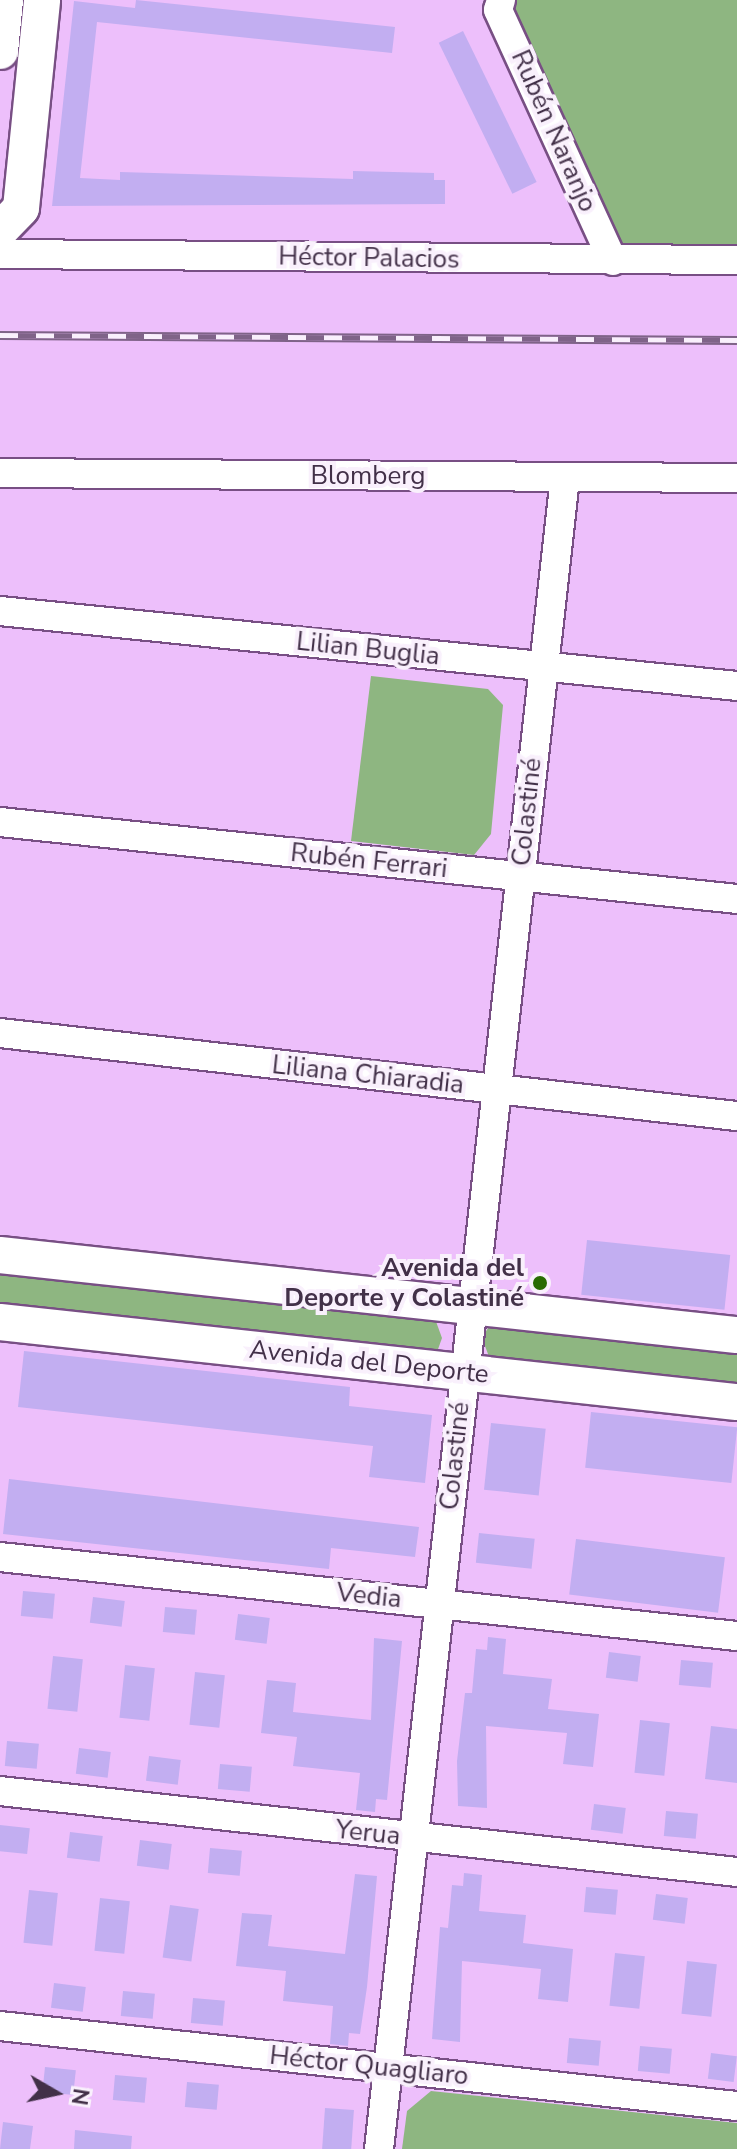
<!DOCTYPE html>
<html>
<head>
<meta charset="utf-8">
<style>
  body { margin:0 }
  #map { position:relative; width:737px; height:2149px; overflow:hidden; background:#edbffb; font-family:"Nunito Sans",sans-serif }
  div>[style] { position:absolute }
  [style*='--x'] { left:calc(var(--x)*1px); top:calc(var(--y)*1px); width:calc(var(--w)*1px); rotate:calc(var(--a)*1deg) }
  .green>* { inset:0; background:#8eb681 }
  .building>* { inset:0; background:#c2aef1; transform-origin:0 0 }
  .roads { filter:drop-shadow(2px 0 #784f84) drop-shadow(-2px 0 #784f84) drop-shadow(0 2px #784f84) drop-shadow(0 -2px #784f84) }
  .minor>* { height:28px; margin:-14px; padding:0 14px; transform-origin:14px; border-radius:14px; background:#fff }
  .tertiary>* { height:36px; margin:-18px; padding:0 18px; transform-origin:18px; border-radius:18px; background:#fff }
  .rail>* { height:9px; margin-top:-4.5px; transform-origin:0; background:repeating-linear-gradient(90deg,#f9f0fc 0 18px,#7f6388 0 36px); box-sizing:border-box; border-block:2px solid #7f6388 }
  .dots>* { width:22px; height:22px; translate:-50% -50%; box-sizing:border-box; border:4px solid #f9f0fc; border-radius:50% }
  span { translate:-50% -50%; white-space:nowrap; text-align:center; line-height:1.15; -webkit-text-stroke:8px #f9f0fc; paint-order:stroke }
  .street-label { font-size:26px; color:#423048 }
  .poi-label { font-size:26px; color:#423048; font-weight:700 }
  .right { translate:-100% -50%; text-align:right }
  .north { position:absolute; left:16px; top:2053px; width:80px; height:80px; -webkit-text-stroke:6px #f9f0fc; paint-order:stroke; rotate:99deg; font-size:22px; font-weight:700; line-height:32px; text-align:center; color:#423048 }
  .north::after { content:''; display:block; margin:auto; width:28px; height:36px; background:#423048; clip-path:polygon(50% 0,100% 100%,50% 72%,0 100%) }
</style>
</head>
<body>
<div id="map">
  <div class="green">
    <div style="clip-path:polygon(501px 0,737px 0,737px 260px,613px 261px)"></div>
    <div style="clip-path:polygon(371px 676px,488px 689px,503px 705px,491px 834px,474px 855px,351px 841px)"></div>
    <div style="clip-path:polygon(0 1265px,434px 1316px,442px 1338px,437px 1352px,0 1314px)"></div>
    <div style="clip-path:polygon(491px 1323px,737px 1345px,737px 1394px,491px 1362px,482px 1338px)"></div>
    <div style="clip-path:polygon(431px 2091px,737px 2123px,737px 2149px,402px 2149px,407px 2111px)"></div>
  </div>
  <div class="building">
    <div style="clip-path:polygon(136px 0,395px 27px,392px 53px,97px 22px,80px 178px,120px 180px,120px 172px,353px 179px,353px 171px,434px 173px,434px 180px,445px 180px,445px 204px,52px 206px,74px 1px,135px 8px)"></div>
    <div style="left:463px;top:31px;width:168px;height:27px;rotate:64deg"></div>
    <div style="left:587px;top:1240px;width:144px;height:55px;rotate:6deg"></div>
    <div style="clip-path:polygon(24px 1351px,350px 1387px,349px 1406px,432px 1415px,425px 1483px,369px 1477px,373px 1446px,18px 1407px)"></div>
    <div style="left:591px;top:1412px;width:147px;height:56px;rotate:6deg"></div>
    <div style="left:491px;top:1423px;width:55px;height:67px;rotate:6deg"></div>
    <div style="clip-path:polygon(9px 1479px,419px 1527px,415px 1557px,331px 1548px,329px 1569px,3px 1534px)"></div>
    <div style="left:479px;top:1533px;width:56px;height:30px;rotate:6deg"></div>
    <div style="left:576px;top:1539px;width:150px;height:56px;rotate:7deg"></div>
    <div style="left:23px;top:1591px;width:32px;height:25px;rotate:5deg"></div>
    <div style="left:93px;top:1597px;width:32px;height:26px;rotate:7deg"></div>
    <div style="left:165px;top:1607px;width:32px;height:25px;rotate:5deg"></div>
    <div style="left:238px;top:1614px;width:32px;height:26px;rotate:7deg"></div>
    <div style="clip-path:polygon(488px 1637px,506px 1639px,503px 1674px,552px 1679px,548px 1709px,599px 1714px,593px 1767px,563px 1764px,567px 1733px,486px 1726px,487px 1808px,458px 1806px,457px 1761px,465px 1693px,472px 1693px,476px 1649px,487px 1650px)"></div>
    <div style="clip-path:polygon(374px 1638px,402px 1641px,387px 1800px,376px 1799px,375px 1812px,356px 1810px,360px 1773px,293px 1766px,297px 1737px,261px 1733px,267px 1680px,296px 1683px,293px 1712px,371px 1720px)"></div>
    <div style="left:609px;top:1652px;width:32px;height:26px;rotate:7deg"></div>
    <div style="left:53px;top:1656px;width:30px;height:53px;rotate:6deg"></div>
    <div style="left:681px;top:1660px;width:32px;height:25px;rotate:5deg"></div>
    <div style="left:125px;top:1665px;width:30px;height:53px;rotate:6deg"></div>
    <div style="left:195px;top:1672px;width:30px;height:53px;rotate:6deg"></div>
    <div style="left:640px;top:1720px;width:30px;height:53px;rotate:6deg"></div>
    <div style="clip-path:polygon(711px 1726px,737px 1729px,737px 1783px,705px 1779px)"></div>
    <div style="left:7px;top:1741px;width:32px;height:25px;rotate:5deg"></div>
    <div style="left:79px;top:1748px;width:32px;height:26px;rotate:7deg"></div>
    <div style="left:149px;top:1756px;width:32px;height:25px;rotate:7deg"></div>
    <div style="left:220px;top:1764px;width:32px;height:25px;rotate:5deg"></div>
    <div style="left:594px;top:1804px;width:32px;height:26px;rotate:7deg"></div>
    <div style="left:666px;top:1811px;width:32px;height:25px;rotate:5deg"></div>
    <div style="left:0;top:1825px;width:30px;height:26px;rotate:6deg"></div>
    <div style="left:70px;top:1832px;width:33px;height:26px;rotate:7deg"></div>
    <div style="left:140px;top:1840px;width:32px;height:26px;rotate:7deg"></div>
    <div style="left:210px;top:1848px;width:32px;height:25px;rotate:5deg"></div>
    <div style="clip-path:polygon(464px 1873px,482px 1875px,479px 1911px,526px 1915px,523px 1943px,573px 1949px,568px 2002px,538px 1999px,541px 1969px,462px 1961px,460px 2042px,432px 2039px,440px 1927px,448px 1928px,452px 1885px,463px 1886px)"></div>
    <div style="clip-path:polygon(355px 1874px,377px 1876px,367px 1987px,360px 2034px,349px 2033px,348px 2046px,330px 2044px,333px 2006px,283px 2001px,286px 1971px,236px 1966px,242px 1913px,272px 1915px,268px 1946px,345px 1954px)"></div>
    <div style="left:586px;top:1887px;width:32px;height:25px;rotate:5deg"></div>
    <div style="left:29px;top:1890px;width:29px;height:53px;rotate:6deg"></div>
    <div style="left:656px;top:1894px;width:32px;height:26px;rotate:7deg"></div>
    <div style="left:100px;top:1898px;width:30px;height:53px;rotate:6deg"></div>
    <div style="left:170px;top:1905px;width:29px;height:53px;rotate:8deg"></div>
    <div style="left:615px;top:1953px;width:30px;height:53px;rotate:6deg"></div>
    <div style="left:687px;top:1961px;width:30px;height:53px;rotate:6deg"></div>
    <div style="left:54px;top:1983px;width:32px;height:25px;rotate:7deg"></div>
    <div style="left:123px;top:1991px;width:32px;height:25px;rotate:5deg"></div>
    <div style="left:193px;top:1998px;width:32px;height:25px;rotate:5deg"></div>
    <div style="left:569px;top:2038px;width:32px;height:25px;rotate:5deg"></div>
    <div style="left:640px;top:2046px;width:32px;height:25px;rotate:5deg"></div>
    <div style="left:711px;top:2053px;width:26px;height:26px;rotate:7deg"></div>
    <div style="left:45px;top:2067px;width:31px;height:25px;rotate:6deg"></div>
    <div style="left:115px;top:2075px;width:32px;height:25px;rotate:5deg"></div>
    <div style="left:187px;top:2082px;width:32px;height:25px;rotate:5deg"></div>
    <div style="left:325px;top:2108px;width:29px;height:41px;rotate:4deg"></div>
    <div style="clip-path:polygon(3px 2122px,33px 2126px,30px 2149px,0 2149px)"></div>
    <div style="clip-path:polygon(75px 2130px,132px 2136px,131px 2149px,74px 2149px)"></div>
  </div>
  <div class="roads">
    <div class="minor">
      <div style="--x:501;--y:0;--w:10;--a:107"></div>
      <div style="--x:498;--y:10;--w:276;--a:65.4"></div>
      <div style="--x:0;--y:254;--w:737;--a:0.47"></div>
      <div style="--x:0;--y:473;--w:737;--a:0.39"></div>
      <div style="--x:0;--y:611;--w:741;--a:5.81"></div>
      <div style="--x:0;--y:822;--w:741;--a:5.96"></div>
      <div style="--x:0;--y:1033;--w:742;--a:6.43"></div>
      <div style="--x:0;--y:1557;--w:741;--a:6.12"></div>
      <div style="--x:0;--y:1791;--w:741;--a:6.27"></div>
      <div style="--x:0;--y:2026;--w:741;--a:6.2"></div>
      <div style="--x:379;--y:2149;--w:1682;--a:-83.65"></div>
    </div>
    <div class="tertiary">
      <div style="--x:0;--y:51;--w:51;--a:-84.4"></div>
      <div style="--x:0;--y:230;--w:30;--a:-46"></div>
      <div style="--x:21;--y:208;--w:209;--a:-84.2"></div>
      <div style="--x:0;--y:1255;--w:741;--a:6.2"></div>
      <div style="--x:0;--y:1322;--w:741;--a:6.2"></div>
    </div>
  </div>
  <div class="rail">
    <div style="--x:0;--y:335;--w:737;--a:0.39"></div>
  </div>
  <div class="dots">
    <div style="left:540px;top:1283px;background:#296c02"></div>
  </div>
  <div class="street-label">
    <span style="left:554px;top:131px;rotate:66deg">Rubén Naranjo</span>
    <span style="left:369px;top:258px;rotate:1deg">Héctor Palacios</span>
    <span style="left:368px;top:476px">Blomberg</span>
    <span style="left:368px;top:649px;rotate:6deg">Lilian Buglia</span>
    <span style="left:527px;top:812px;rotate:-84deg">Colastiné</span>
    <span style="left:369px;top:861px;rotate:6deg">Rubén Ferrari</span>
    <span style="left:368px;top:1075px;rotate:6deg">Liliana Chiaradia</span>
    <span style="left:369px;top:1362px;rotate:6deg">Avenida del Deporte</span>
    <span style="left:455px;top:1456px;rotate:-84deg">Colastiné</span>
    <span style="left:369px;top:1596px;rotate:6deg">Vedia</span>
    <span style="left:368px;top:1833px;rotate:6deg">Yerua</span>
    <span style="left:369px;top:2066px;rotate:6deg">Héctor Quagliaro</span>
  </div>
  <div class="poi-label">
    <span class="right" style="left:524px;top:1283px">Avenida del<br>Deporte y Colastiné</span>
  </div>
  <div class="north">N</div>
</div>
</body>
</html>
